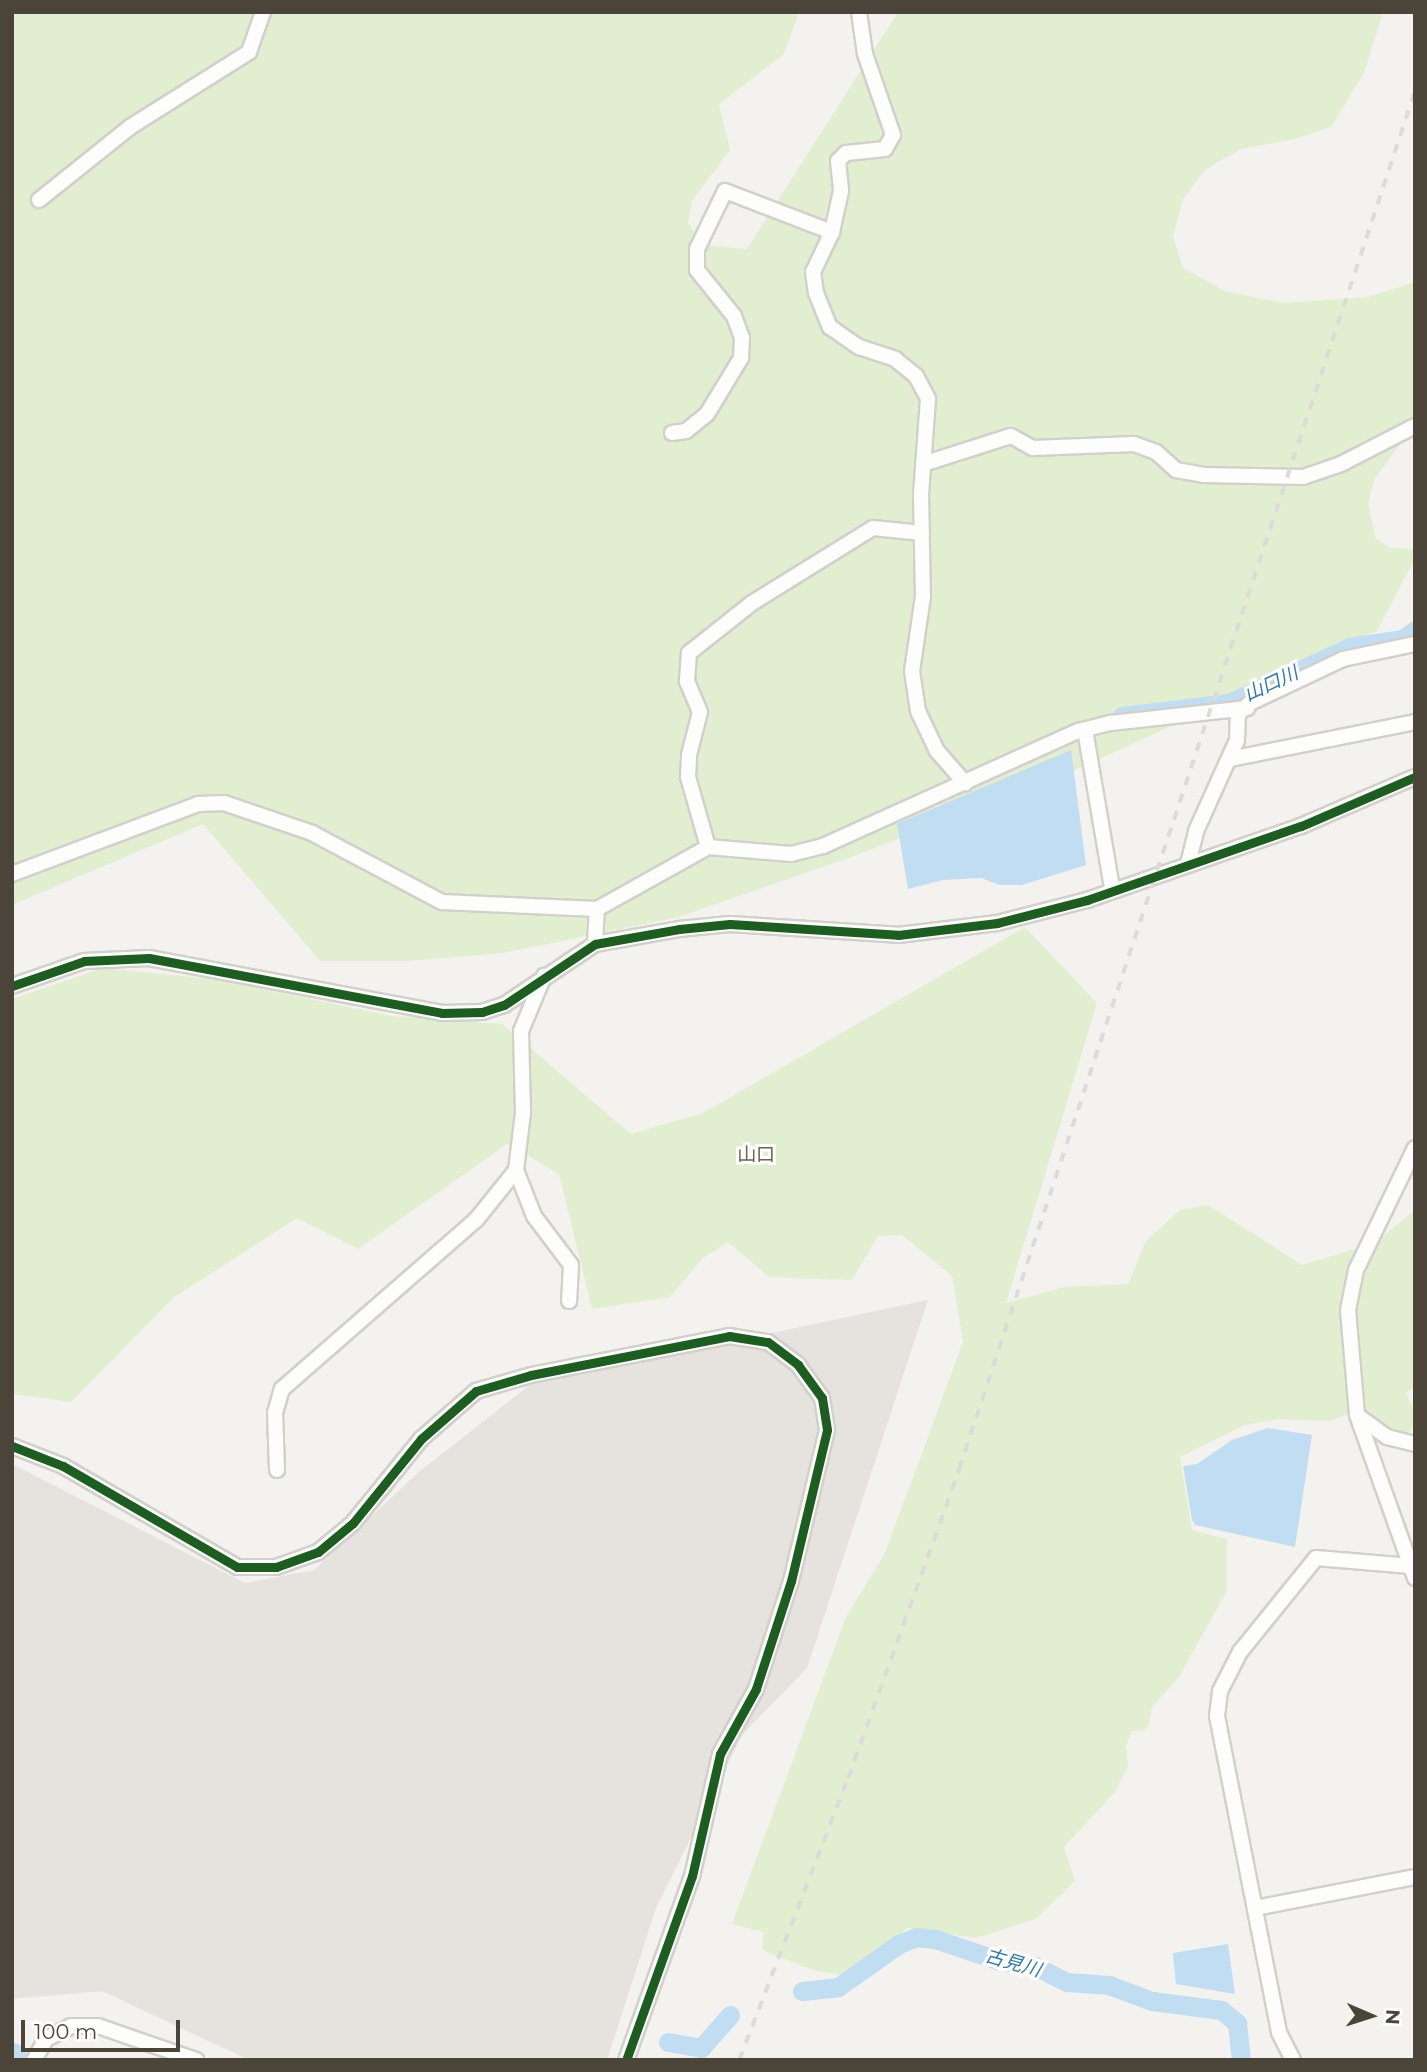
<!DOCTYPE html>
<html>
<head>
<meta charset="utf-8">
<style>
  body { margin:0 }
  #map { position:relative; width:1427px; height:2072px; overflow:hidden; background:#f4f2ee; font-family:Montserrat,"Noto Sans JP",sans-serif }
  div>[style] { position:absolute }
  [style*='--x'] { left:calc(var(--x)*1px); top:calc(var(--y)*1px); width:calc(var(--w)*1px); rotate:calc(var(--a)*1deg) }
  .industrial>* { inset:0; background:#e6e2de }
  .green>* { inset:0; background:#e1eecf }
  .water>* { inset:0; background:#c0ddf1 }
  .river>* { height:19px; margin:-9.5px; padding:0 9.5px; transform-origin:9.5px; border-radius:9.5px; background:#c0ddf1 }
  .roads { filter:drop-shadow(2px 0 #d2d0cb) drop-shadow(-2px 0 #d2d0cb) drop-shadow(0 2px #d2d0cb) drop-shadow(0 -2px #d2d0cb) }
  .minor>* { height:14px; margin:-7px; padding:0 7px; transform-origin:7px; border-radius:7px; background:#fdfdfc }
  .rail>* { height:3.5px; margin-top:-1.75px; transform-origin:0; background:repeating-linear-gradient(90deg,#dbdbda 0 9px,transparent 0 18px) }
  .cycleway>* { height:9px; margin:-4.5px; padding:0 4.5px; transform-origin:4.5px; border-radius:4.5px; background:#1b5e20 }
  span { translate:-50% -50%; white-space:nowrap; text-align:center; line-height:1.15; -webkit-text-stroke:6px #fff; paint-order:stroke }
  .water-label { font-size:19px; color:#2e7ab2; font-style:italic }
  .neighbourhood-label { font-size:19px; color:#6e6250 }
  .frame { position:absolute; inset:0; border:14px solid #4b4439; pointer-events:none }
  .north { position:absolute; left:1336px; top:1981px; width:70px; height:70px; -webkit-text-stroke:5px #fff; paint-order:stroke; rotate:93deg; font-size:19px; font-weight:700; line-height:28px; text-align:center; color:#4b4439 }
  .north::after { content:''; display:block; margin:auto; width:24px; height:32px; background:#4b4439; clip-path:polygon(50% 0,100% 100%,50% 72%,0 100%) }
  .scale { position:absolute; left:21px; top:2020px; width:159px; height:32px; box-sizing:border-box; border:4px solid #4b4439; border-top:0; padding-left:9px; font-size:21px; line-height:24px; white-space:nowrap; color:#4b4439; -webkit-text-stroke:5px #fff; paint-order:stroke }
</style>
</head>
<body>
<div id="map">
  <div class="industrial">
    <div style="clip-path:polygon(928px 1300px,807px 1668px,742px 1735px,656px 1908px,607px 2060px,249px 2060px,102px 1991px,12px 1999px,12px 1464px,245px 1583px,314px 1570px,420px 1471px,531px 1384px)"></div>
  </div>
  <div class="green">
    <div style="clip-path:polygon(12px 12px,799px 12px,784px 54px,719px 104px,730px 150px,692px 201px,688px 222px,695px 234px,712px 246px,747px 249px,898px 12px,1383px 12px,1364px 73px,1331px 127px,1295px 139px,1241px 149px,1205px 170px,1183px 199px,1173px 237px,1183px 268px,1225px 291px,1283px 303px,1368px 297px,1415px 282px,1415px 424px,1375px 478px,1368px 503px,1376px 539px,1391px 548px,1415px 549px,1415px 558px,1377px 631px,1067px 774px,851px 857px,679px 917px,503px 953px,408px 961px,320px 961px,203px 824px,12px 905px)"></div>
    <div style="clip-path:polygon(1025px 927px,1097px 1003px,1006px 1303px,1064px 1287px,1128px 1284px,1146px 1241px,1180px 1210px,1208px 1205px,1302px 1265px,1375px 1243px,1415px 1210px,1415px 1387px,1406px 1393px,1414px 1410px,1412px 1429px,1404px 1437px,1389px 1434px,1359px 1410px,1330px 1421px,1279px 1419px,1245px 1425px,1180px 1457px,1192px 1530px,1227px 1539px,1227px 1591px,1179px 1677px,1152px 1707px,1149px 1724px,1143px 1731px,1132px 1731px,1126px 1746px,1128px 1766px,1115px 1792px,1064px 1847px,1075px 1881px,1036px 1919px,976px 1938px,908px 1928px,856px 1969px,841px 1975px,813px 1970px,762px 1950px,764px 1932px,732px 1924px,846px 1617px,885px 1553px,963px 1342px,952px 1276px,902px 1235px,878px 1236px,852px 1280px,769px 1277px,728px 1242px,703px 1258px,670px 1297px,592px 1309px,559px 1174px,507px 1144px,358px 1249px,297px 1218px,173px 1298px,71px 1402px,12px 1394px,12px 999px,103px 968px,219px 980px,392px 1016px,502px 1024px,631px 1134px,703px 1113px)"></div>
  </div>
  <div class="water">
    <div style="clip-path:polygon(1071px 750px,1086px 865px,1022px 885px,1000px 885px,981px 878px,943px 880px,908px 889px,897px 824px)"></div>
    <div style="clip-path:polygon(1268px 1428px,1312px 1435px,1295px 1547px,1195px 1525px,1192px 1520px,1183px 1466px,1197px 1464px,1232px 1440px)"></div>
    <div style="clip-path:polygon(1228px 1944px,1235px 1994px,1176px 1984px,1173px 1953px)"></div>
  </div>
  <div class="river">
    <div style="--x:1122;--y:716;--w:108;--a:-6.9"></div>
    <div style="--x:1229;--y:703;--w:133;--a:-24.8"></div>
    <div style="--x:1350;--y:647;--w:54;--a:-8.6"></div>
    <div style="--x:1403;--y:639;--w:15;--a:-37"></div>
    <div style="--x:802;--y:1991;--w:36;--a:-6"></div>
    <div style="--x:838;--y:1987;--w:75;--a:-35.2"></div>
    <div style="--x:899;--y:1944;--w:18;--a:-22"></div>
    <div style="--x:916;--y:1937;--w:19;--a:6"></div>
    <div style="--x:935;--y:1939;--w:65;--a:18.7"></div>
    <div style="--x:997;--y:1960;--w:38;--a:9"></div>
    <div style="--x:1035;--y:1966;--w:36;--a:27"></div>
    <div style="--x:1067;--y:1982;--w:42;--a:4.1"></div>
    <div style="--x:1109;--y:1985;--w:46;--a:20.4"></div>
    <div style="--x:1152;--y:2001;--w:70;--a:7.4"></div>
    <div style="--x:1221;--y:2010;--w:21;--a:39"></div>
    <div style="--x:1237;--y:2023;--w:37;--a:84"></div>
    <div style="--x:668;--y:2042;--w:34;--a:10"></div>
    <div style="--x:701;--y:2048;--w:44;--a:-48.7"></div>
    <div style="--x:12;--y:2052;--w:4;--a:14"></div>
  </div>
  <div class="roads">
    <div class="minor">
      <div style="--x:859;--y:12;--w:42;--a:81.9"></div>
      <div style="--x:865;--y:54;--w:86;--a:70.9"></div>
      <div style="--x:893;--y:135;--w:16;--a:120"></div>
      <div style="--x:885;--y:149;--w:39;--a:174"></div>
      <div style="--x:846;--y:153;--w:11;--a:135"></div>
      <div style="--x:838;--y:161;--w:30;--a:84"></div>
      <div style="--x:841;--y:191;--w:42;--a:102.4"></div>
      <div style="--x:832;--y:232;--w:44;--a:115.4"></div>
      <div style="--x:813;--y:272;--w:21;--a:82"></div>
      <div style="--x:816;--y:293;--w:37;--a:68"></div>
      <div style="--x:830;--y:327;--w:35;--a:35"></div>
      <div style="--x:859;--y:347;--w:38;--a:18"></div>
      <div style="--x:895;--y:359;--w:27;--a:39"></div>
      <div style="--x:916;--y:376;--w:26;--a:62"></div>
      <div style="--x:928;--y:399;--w:96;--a:94.2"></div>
      <div style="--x:921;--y:495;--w:101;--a:88.9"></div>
      <div style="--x:923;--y:596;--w:76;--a:98.3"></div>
      <div style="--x:912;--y:671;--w:40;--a:81.5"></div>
      <div style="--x:918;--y:711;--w:44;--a:64.6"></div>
      <div style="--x:937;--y:751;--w:43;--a:48.8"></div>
      <div style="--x:39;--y:200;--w:117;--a:-38.7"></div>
      <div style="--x:130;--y:127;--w:141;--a:-32.2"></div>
      <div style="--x:249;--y:52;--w:42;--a:-70.7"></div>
      <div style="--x:672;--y:433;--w:14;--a:-8"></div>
      <div style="--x:686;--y:431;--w:27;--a:-39"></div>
      <div style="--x:707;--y:414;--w:66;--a:-58.7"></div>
      <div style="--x:741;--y:358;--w:20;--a:-87"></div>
      <div style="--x:742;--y:338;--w:23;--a:-110"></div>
      <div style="--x:734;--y:316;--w:59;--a:-128.8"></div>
      <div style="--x:697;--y:270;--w:21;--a:-90"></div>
      <div style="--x:697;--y:249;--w:64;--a:-64.2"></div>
      <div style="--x:725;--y:191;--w:115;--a:21"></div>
      <div style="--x:923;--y:464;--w:92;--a:-17.7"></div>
      <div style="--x:1011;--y:436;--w:25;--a:29"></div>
      <div style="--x:1033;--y:448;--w:101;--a:-2.3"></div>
      <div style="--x:1134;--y:444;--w:23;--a:20"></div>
      <div style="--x:1156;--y:452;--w:27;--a:42"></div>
      <div style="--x:1176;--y:470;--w:28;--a:10"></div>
      <div style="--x:1204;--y:475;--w:99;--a:1.2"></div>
      <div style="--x:1303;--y:477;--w:40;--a:-18.9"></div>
      <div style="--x:1341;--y:464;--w:83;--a:-27.2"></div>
      <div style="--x:1085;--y:730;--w:160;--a:80.3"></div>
      <div style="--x:1230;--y:759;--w:189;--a:-11.3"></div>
      <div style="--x:708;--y:847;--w:73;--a:-105.9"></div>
      <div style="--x:688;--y:777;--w:22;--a:-87"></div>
      <div style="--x:689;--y:755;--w:44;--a:-75.7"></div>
      <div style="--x:700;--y:712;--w:34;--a:-113"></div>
      <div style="--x:687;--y:681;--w:28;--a:-86"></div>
      <div style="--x:689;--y:653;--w:80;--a:-38.4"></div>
      <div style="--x:752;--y:603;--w:142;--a:-31.8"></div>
      <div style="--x:873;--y:528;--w:49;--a:5.8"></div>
      <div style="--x:1188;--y:864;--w:34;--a:-76"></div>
      <div style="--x:1196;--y:831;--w:100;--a:-65.7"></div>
      <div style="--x:1237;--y:740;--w:26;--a:-88"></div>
      <div style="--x:1238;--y:714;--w:16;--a:-43"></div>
      <div style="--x:1250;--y:703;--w:103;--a:-25.3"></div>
      <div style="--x:1343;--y:659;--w:74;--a:-11.8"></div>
      <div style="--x:12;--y:874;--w:199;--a:-20.6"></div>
      <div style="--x:198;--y:804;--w:26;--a:-2"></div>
      <div style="--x:224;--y:803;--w:93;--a:18.8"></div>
      <div style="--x:312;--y:833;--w:147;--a:28"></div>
      <div style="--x:442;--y:902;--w:155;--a:2.6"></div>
      <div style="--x:597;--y:909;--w:127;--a:-29.2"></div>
      <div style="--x:708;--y:847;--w:83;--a:4.8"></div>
      <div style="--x:791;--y:854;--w:33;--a:-14"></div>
      <div style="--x:823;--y:846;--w:280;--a:-24.3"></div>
      <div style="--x:1078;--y:731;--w:34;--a:-14"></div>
      <div style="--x:1111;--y:723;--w:137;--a:-6.3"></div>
      <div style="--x:595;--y:944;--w:35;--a:-87"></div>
      <div style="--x:12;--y:986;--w:76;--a:-19.1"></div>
      <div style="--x:84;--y:961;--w:65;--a:-2.6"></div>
      <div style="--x:149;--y:958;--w:298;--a:10.6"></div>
      <div style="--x:442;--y:1013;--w:40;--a:-1.4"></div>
      <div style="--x:482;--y:1012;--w:23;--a:-18"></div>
      <div style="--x:504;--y:1005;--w:110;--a:-33.8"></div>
      <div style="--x:595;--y:944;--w:85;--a:-10.1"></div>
      <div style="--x:679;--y:929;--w:51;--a:-5.6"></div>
      <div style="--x:730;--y:924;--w:168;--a:3.7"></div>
      <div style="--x:898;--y:935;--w:100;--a:-6.9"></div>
      <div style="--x:997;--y:923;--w:93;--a:-14.3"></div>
      <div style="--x:1087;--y:900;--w:226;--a:-19.1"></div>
      <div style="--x:1301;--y:826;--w:124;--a:-23.3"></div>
      <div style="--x:1415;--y:1148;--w:136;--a:115.8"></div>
      <div style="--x:1356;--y:1270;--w:41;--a:101.3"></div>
      <div style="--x:1348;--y:1310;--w:105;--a:85.1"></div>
      <div style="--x:1357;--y:1415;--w:173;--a:70.4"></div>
      <div style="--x:516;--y:1170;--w:49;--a:68.6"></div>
      <div style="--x:534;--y:1216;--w:61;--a:52.9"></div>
      <div style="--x:571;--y:1265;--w:36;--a:93"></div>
      <div style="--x:1358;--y:1416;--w:36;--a:36"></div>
      <div style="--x:1387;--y:1437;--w:29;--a:14"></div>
      <div style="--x:12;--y:1446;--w:55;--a:21.4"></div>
      <div style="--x:63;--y:1466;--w:201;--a:30.1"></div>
      <div style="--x:237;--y:1567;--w:39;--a:0"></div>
      <div style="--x:276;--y:1567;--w:45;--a:-19.7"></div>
      <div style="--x:318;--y:1552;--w:45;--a:-39.6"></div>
      <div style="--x:353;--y:1523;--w:108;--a:-51"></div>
      <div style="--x:421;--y:1439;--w:73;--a:-41.1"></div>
      <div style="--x:476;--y:1391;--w:57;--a:-16.2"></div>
      <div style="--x:531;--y:1375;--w:202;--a:-11.1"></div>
      <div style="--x:729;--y:1336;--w:39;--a:9"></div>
      <div style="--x:768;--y:1342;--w:38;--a:37"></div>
      <div style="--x:798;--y:1365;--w:41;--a:54"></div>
      <div style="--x:822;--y:1398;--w:32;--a:81"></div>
      <div style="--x:827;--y:1430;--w:155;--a:103.4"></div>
      <div style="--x:791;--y:1581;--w:114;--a:108"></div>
      <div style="--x:756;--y:1689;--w:74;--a:119"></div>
      <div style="--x:720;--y:1754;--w:125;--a:102.9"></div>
      <div style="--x:692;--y:1876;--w:195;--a:109.7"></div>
      <div style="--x:277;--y:1470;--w:57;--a:-92"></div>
      <div style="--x:275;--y:1413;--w:25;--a:-74"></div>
      <div style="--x:282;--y:1389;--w:257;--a:-41.1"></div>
      <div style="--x:476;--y:1220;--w:64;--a:-51.3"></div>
      <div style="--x:516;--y:1170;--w:57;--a:-83"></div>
      <div style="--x:523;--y:1113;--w:82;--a:-91.4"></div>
      <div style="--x:521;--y:1031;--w:60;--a:-67.3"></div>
      <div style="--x:1255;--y:1908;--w:163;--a:-11"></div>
      <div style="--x:34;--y:2060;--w:24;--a:-60"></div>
      <div style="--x:46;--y:2039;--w:28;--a:-27"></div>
      <div style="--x:71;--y:2026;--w:27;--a:0"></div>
      <div style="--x:98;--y:2026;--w:104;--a:19.1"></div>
      <div style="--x:1293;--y:2060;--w:31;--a:-117"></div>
      <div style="--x:1279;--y:2032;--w:322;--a:-101.1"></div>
      <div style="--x:1217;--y:1716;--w:25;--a:-83"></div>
      <div style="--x:1220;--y:1691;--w:44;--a:-62.9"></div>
      <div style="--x:1240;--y:1652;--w:121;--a:-51"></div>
      <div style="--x:1316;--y:1558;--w:95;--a:4.8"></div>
    </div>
  </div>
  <div class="rail">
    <div style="--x:739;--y:2060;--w:302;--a:-68.9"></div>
    <div style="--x:848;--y:1778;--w:328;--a:-70.2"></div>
    <div style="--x:959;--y:1469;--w:1452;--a:-71.7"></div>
  </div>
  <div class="cycleway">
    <div style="--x:12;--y:986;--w:76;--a:-19.1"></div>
    <div style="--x:84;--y:961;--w:65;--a:-2.6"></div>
    <div style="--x:149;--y:958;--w:298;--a:10.6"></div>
    <div style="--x:442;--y:1013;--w:40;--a:-1.4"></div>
    <div style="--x:482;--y:1012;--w:23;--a:-18"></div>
    <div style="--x:504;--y:1005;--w:110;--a:-33.8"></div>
    <div style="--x:595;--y:944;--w:85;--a:-10.1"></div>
    <div style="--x:679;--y:929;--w:51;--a:-5.6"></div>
    <div style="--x:730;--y:924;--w:168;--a:3.7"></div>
    <div style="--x:898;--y:935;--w:100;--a:-6.9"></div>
    <div style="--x:997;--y:923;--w:93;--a:-14.3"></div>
    <div style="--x:1087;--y:900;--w:226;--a:-19.1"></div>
    <div style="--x:1301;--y:826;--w:124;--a:-23.3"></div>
    <div style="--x:12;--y:1446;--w:55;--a:21.4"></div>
    <div style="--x:63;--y:1466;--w:201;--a:30.1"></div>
    <div style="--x:237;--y:1567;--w:39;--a:0"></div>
    <div style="--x:276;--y:1567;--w:45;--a:-19.7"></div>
    <div style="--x:318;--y:1552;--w:45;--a:-39.6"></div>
    <div style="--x:353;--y:1523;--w:108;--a:-51"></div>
    <div style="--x:421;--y:1439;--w:73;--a:-41.1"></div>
    <div style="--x:476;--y:1391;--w:57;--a:-16.2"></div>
    <div style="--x:531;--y:1375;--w:202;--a:-11.1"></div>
    <div style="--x:729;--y:1336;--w:39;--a:9"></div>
    <div style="--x:768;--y:1342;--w:38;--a:37"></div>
    <div style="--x:798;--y:1365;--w:41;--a:54"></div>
    <div style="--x:822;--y:1398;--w:32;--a:81"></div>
    <div style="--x:827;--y:1430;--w:155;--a:103.4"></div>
    <div style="--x:791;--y:1581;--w:114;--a:108"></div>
    <div style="--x:756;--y:1689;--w:74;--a:119"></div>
    <div style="--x:720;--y:1754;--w:125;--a:102.9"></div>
    <div style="--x:692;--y:1876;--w:195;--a:109.7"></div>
  </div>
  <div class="water-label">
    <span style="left:1271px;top:684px;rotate:-25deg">山口川</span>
    <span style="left:1013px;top:1963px;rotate:16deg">古見川</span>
  </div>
  <div class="neighbourhood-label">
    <span style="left:756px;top:1155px">山口</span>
  </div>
  <div class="frame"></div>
  <div class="north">N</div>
  <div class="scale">100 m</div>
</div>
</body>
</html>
